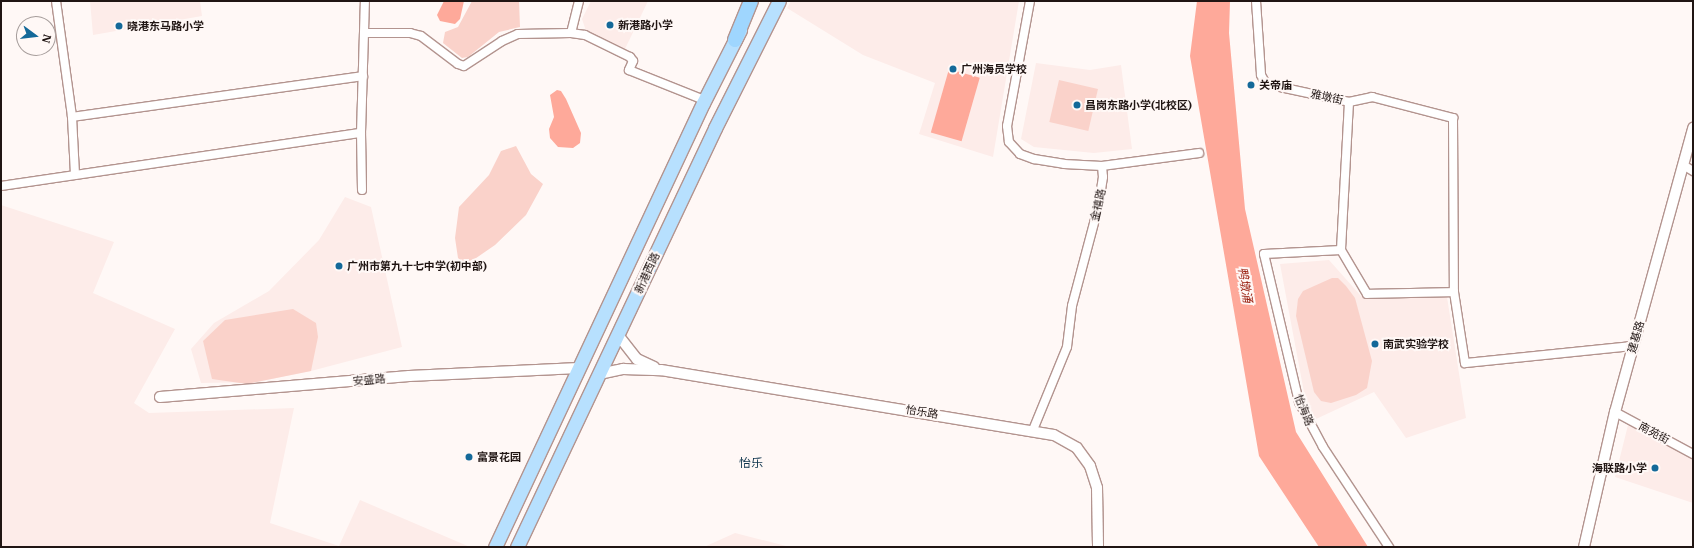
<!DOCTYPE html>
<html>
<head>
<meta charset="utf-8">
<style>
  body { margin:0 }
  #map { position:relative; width:1694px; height:548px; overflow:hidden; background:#fff8f6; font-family:"IBM Plex Serif","Noto Sans SC",serif }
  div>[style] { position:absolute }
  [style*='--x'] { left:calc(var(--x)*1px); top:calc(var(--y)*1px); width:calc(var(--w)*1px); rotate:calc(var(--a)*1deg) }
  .built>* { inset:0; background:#fdece9 }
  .green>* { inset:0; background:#fad2ca; transform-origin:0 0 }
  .water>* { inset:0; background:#fea99a; transform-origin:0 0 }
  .roads { filter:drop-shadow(1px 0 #b3948f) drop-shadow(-1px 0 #b3948f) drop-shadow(0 1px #b3948f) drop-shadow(0 -1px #b3948f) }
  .minor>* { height:8px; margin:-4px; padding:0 4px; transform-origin:4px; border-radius:4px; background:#fff }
  .tertiary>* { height:10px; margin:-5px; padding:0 5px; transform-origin:5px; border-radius:5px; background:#fff }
  .primary>* { height:13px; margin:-6.5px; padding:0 6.5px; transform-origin:6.5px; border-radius:6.5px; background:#b7e0fe }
  .trunk>* { height:14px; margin:-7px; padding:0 7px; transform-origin:7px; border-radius:7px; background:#9fd6fe }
  .dots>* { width:11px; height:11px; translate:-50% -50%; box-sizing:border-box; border:2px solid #fff8f6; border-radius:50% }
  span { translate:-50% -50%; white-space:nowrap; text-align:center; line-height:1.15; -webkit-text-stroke:4px #fff8f6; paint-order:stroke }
  .poi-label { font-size:11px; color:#201513; font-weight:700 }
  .left { translate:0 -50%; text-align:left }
  .right { translate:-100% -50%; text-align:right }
  .street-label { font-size:11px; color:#201513 }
  .water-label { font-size:12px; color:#9c2415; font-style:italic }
  .neighbourhood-label { font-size:12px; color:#0f354d }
  .frame { position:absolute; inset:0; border:2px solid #201513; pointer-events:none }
  .north { position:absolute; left:16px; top:16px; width:40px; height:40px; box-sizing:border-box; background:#fff8f6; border:1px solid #a69d9b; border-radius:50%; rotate:105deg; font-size:11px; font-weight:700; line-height:16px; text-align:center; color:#201513 }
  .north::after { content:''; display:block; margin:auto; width:14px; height:18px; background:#146999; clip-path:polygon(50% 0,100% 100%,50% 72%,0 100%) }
</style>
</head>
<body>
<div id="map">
  <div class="built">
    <div style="clip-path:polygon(90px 1px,200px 1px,202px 16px,93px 35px)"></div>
    <div style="clip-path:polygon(591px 1px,648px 1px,625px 49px,586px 31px,582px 19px)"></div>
    <div style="clip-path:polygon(791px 1px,1019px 1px,993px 157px,919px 134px,935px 83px,863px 55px,787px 8px)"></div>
    <div style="clip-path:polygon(1036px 63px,1090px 70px,1121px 65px,1132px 149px,1094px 153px,1034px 147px,1021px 139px)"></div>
    <div style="clip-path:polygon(345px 197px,371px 207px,402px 347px,311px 371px,256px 382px,201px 383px,191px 349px,214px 323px,269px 291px,319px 240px)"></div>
    <div style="clip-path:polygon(1px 205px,114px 242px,93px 293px,175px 329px,134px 403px,149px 413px,294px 408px,270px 523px,339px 546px,360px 500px,470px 547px,1px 547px)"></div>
    <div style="clip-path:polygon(1329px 260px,1361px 296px,1447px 297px,1466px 418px,1406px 438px,1374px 392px,1316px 419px,1306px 403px,1280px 264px)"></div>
    <div style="clip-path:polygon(1628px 425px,1693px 458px,1693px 503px,1615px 477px)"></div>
    <div style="clip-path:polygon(735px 533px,790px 547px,704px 547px)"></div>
  </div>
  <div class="green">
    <div style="clip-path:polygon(472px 1px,519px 1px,520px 27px,499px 32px,468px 57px,462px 58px,443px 43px,445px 32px,458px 27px)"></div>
    <div style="left:1059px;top:80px;width:40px;height:43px;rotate:13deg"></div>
    <div style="clip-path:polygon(516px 146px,531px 174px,543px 184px,526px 215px,495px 245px,466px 265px,458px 258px,455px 238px,459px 207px,489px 175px,501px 151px)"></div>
    <div style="clip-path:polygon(1332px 278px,1338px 278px,1346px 286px,1355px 298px,1372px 361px,1367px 388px,1356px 395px,1331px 403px,1321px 401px,1314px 392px,1296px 316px,1298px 299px,1303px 291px)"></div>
    <div style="clip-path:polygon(293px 309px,316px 323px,318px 337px,311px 371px,247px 384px,212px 379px,203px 341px,225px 320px)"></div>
  </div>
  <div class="water">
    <div style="clip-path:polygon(444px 1px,464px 1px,460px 19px,455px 24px,440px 21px,437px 15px)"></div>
    <div style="clip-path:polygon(1197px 1px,1230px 1px,1229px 33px,1245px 209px,1296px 432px,1368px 547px,1319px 547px,1259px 456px,1190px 56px)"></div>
    <div style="left:949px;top:69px;width:32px;height:66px;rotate:16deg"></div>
    <div style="clip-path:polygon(557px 90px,561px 91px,566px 99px,581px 133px,580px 143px,573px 148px,558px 147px,550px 138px,549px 129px,554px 117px,550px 95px)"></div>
  </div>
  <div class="roads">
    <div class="minor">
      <div style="--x:56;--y:1;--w:117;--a:82.1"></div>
      <div style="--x:72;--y:117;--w:294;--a:-8"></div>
      <div style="--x:579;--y:1;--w:33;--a:104"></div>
      <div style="--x:571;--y:33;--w:14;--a:8"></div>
      <div style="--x:585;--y:35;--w:50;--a:26.1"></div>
      <div style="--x:630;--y:57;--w:5;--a:53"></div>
      <div style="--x:633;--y:61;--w:10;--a:114"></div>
      <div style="--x:629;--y:70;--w:81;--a:21.8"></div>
      <div style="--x:1030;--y:1;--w:127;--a:100.4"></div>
      <div style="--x:1007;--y:126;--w:16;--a:83"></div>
      <div style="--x:1009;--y:142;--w:16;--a:47"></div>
      <div style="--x:1020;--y:154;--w:15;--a:20"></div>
      <div style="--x:1034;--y:159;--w:30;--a:9"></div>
      <div style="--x:1064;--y:164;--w:38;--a:3"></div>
      <div style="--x:1102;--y:166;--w:11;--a:85"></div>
      <div style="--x:1103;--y:177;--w:31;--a:99"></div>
      <div style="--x:1098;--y:208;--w:101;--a:104.9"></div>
      <div style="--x:1072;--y:306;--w:41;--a:97"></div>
      <div style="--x:1067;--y:347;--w:90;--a:112.3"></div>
      <div style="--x:1256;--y:1;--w:74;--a:86.1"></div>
      <div style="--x:1261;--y:75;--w:10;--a:61"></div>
      <div style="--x:1266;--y:84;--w:85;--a:12.2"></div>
      <div style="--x:1349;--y:102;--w:148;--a:93.1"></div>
      <div style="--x:365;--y:33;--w:45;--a:0"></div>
      <div style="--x:410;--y:33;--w:11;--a:15"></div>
      <div style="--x:421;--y:36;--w:46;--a:37.1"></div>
      <div style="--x:458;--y:64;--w:6;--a:18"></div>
      <div style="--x:464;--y:66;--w:45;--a:-33.3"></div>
      <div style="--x:502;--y:41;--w:17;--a:-24"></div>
      <div style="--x:518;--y:34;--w:53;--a:-1.1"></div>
      <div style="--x:1349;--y:102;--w:24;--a:-12"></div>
      <div style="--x:1372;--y:97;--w:84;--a:14.5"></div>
      <div style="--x:1453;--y:118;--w:174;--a:89.7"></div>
      <div style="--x:1454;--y:292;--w:72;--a:81.2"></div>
      <div style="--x:1465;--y:363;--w:169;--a:-5.8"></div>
      <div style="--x:72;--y:117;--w:58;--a:87"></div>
      <div style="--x:1683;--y:165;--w:12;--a:31"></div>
      <div style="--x:1102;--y:166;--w:98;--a:-7.6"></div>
      <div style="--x:1;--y:186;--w:364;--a:-8.4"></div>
      <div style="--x:362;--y:190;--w:57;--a:-91"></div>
      <div style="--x:361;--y:133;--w:132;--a:-88.3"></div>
      <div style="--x:1341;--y:250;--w:77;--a:177"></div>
      <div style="--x:1264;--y:254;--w:152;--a:76.7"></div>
      <div style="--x:1299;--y:402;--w:51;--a:61.9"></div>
      <div style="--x:1323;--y:447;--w:120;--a:56.6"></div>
      <div style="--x:1341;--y:250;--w:51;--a:59.4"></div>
      <div style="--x:1367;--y:294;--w:87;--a:-1.3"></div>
      <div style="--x:1615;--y:412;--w:89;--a:28.3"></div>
    </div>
    <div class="tertiary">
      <div style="--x:618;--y:335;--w:31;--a:52"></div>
      <div style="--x:637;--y:359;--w:19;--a:25"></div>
      <div style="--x:599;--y:374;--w:25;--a:-12"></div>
      <div style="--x:623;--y:369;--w:38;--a:2"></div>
      <div style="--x:661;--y:370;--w:398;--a:9.4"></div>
      <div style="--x:1054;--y:435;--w:26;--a:29"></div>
      <div style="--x:1077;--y:448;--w:22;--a:54"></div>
      <div style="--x:1090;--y:466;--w:23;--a:72"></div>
      <div style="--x:1097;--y:488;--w:59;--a:89"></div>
      <div style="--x:160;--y:397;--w:250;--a:-4.8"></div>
      <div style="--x:409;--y:376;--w:170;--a:-2.7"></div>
      <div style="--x:1584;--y:547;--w:139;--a:-77.1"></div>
      <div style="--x:1615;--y:412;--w:295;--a:-74.6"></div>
    </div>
    <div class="primary">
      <div style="--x:495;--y:547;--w:490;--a:-64.9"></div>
      <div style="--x:703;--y:103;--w:82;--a:-63.1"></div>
      <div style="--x:517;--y:547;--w:463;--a:-64.7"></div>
      <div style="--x:715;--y:128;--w:142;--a:-63.3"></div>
    </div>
    <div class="trunk">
      <div style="--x:735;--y:40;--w:42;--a:-67.7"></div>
    </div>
  </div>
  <div class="dots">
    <div style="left:610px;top:25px;background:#146999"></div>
    <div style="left:119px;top:26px;background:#146999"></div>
    <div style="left:953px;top:69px;background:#146999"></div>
    <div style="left:1251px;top:85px;background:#146999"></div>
    <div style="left:1077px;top:105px;background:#146999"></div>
    <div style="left:339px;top:266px;background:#146999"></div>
    <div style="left:1375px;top:344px;background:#146999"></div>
    <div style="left:469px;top:457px;background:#146999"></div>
    <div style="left:1655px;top:468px;background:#146999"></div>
  </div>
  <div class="poi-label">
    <span class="left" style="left:618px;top:25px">新港路小学</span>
    <span class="left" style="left:127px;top:26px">晓港东马路小学</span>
    <span class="left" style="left:961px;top:69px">广州海员学校</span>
    <span class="left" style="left:1259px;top:85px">关帝庙</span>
    <span class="left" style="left:1085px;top:105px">昌岗东路小学(北校区)</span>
    <span class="left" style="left:347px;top:266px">广州市第九十七中学(初中部)</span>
    <span class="left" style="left:1383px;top:344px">南武实验学校</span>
    <span class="left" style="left:477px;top:457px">富景花园</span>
    <span class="right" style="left:1647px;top:468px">海联路小学</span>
  </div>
  <div class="street-label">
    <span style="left:1327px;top:97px;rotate:12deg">雅墩街</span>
    <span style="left:1098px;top:205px;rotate:-77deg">金禧路</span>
    <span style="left:647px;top:273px;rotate:-65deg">新港西路</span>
    <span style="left:1636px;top:337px;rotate:-74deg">建基路</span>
    <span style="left:369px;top:380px;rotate:-5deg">安盛路</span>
    <span style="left:1304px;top:410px;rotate:68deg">怡海路</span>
    <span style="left:922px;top:412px;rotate:9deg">怡乐路</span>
    <span style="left:1654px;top:433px;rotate:28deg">南苑街</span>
  </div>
  <div class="water-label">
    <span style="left:1245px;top:285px;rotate:81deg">鸭墩涌</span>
  </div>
  <div class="neighbourhood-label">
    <span style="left:751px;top:463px">怡乐</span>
  </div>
  <div class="frame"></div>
  <div class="north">N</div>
</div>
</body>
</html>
